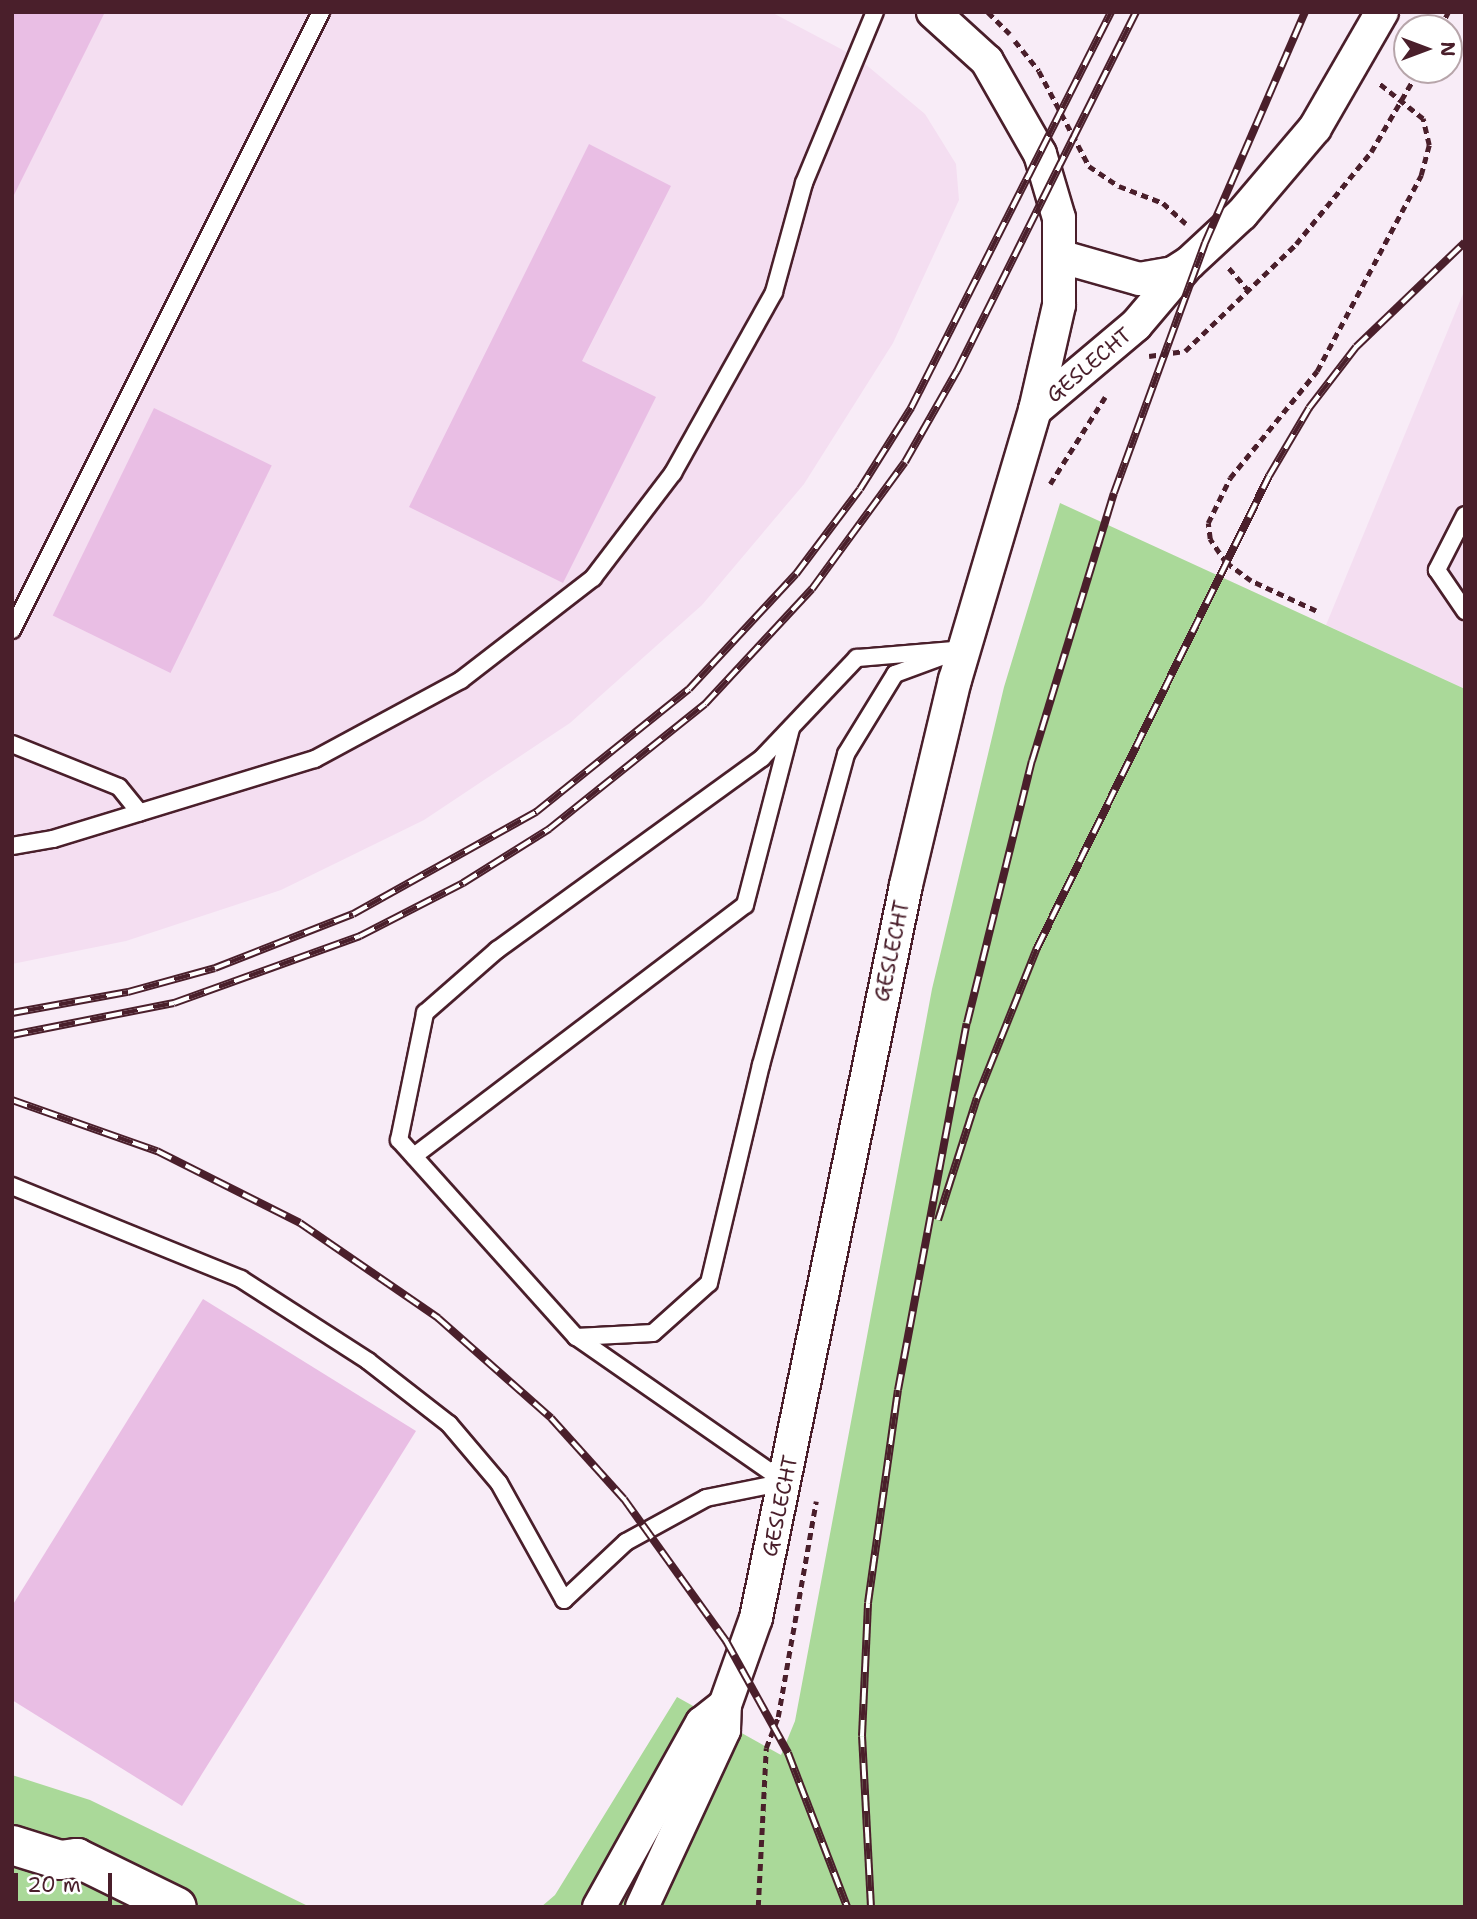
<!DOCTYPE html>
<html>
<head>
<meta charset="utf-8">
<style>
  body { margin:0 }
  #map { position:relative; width:1477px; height:1919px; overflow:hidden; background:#f8ecf7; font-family:"Shantell Sans",sans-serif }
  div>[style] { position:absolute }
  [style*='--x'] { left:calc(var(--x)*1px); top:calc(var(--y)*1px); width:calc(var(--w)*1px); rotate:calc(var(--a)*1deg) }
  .built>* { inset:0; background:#f4def1 }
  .green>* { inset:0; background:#aad999 }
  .building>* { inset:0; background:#e9bee4; transform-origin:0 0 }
  .path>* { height:4.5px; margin-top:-2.25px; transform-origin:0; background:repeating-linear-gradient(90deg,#4a1f2b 0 7px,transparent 0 12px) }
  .roads { filter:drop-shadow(2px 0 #4a1f2b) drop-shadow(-2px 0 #4a1f2b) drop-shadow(0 2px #4a1f2b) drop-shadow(0 -2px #4a1f2b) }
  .service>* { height:16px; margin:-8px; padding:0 8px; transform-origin:8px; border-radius:8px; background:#fff }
  .minor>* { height:32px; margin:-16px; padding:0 16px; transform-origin:16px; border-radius:16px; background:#fff }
  .tertiary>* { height:38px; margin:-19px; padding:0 19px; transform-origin:19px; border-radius:19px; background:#fff }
  .rail>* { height:8px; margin-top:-4px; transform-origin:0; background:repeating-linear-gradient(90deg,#fff 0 16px,#4a1f2b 0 32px); box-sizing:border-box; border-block:2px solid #4a1f2b }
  span { translate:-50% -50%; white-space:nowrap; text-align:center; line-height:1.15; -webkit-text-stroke:6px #fff; paint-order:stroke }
  .street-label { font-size:21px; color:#4a1f2b }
  .frame { position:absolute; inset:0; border:14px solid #4a1f2b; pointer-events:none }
  .north { position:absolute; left:1393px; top:14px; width:70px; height:70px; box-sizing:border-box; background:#fff; border:2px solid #b7a5aa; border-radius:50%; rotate:90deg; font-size:19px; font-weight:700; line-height:28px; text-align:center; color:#4a1f2b }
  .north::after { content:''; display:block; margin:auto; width:24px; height:32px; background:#4a1f2b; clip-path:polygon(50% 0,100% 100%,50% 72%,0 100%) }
  .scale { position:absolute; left:14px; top:1873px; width:98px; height:32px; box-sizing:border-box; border:4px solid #4a1f2b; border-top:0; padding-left:9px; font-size:21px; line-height:24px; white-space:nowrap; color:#4a1f2b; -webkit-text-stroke:5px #fff; paint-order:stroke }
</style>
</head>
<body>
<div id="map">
  <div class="built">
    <div style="clip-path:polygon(12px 12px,771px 12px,858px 58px,925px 114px,956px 164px,959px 200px,893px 343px,804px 484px,702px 605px,570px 723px,424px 820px,281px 890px,126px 941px,12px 964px)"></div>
    <div style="clip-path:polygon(1465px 289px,1465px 689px,1326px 625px)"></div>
  </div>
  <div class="green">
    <div style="clip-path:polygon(1060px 503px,1465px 689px,1465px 1907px,541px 1907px,555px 1895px,677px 1697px,781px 1755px,795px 1721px,932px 989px,1004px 687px)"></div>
    <div style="clip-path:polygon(12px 1775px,90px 1800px,310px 1907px,12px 1907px)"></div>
  </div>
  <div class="building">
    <div style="clip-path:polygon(12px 12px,105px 12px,12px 199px)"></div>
    <div style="clip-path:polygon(589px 144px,671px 186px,582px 361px,656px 397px,563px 583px,409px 507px)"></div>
    <div style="left:154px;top:408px;width:131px;height:231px;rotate:26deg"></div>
    <div style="clip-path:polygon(203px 1299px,416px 1431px,182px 1806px,12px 1700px,12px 1606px)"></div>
  </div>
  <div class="path">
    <div style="--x:988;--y:12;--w:31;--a:45"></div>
    <div style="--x:1440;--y:28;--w:18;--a:-63"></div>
    <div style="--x:1015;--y:41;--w:38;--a:51"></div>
    <div style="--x:1039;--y:71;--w:107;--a:62.2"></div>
    <div style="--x:1089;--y:166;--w:36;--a:34"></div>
    <div style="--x:1119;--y:186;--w:47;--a:21.1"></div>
    <div style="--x:1163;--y:203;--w:31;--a:42"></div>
    <div style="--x:1229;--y:268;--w:30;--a:49"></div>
    <div style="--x:1149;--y:356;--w:36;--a:-8"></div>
    <div style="--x:1185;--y:351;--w:154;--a:-43.9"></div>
    <div style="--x:1296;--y:244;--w:119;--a:-50.8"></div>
    <div style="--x:1371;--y:152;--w:95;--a:-59.7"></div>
    <div style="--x:1050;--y:484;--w:103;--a:-57.7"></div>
    <div style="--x:1316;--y:611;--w:72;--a:-155.2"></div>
    <div style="--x:1251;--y:581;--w:31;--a:-144"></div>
    <div style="--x:1226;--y:563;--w:29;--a:-124"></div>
    <div style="--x:1210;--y:539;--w:16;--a:-97"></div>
    <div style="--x:1208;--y:523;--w:50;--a:-63.9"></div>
    <div style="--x:1230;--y:478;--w:138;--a:-50.9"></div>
    <div style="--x:1317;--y:371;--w:222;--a:-62"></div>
    <div style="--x:1421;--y:175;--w:31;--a:-75"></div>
    <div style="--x:1429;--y:145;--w:27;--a:-103"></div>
    <div style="--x:1423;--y:119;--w:59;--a:-141.2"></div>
    <div style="--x:758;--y:1907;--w:159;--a:-87.1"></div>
    <div style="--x:766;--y:1748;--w:33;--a:-69"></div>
    <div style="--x:778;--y:1717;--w:219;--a:-80"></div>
  </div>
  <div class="roads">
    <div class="service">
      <div style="--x:1465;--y:515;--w:62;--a:117"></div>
      <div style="--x:1437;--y:570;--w:50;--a:55.7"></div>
      <div style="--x:12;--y:630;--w:691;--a:-63.43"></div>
      <div style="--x:12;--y:744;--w:115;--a:21.9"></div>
      <div style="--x:119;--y:787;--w:33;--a:51"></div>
      <div style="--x:12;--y:846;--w:42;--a:-9.7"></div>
      <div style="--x:53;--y:839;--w:274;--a:-17"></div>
      <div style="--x:315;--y:759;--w:166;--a:-28.4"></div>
      <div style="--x:461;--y:680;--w:167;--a:-37.7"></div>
      <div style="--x:593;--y:578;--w:132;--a:-52.7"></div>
      <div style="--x:673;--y:473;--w:207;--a:-60.8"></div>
      <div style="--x:774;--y:292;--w:113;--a:-74.6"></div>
      <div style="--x:804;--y:183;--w:185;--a:-67.5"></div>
      <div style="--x:414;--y:1156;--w:415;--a:-37.2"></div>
      <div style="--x:745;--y:905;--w:182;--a:-75.4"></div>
      <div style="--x:12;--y:1186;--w:247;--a:22.1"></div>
      <div style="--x:241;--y:1279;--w:151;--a:32.8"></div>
      <div style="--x:368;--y:1361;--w:103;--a:37.9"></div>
      <div style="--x:449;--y:1424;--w:77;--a:49.7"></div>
      <div style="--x:499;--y:1483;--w:134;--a:60.9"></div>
      <div style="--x:564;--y:1600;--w:85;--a:-43.1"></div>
      <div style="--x:626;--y:1542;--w:91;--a:-28.8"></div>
      <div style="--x:706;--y:1498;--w:81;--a:-11.4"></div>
      <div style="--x:576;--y:1337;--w:77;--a:-3"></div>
      <div style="--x:653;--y:1333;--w:75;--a:-41.8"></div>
      <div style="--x:709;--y:1283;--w:224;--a:-76.6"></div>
      <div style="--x:761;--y:1065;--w:322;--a:-74.7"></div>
      <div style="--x:846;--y:754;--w:94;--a:-58.5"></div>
      <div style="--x:895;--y:674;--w:52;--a:-20.2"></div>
      <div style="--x:785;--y:1482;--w:254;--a:-145.2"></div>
      <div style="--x:576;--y:1337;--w:265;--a:-131.9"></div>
      <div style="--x:399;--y:1140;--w:130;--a:-78.4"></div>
      <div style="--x:425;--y:1013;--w:96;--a:-41.2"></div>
      <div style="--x:497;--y:950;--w:327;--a:-35.9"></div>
      <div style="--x:762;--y:758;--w:138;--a:-46.5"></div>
      <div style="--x:857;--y:658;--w:107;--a:-4.8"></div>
    </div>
    <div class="minor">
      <div style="--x:1062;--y:257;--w:80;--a:15.9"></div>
      <div style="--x:1139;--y:279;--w:35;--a:-10"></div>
      <div style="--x:1173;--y:273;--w:19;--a:-32"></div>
      <div style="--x:1189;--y:263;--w:72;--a:-42.8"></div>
      <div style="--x:1242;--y:214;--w:113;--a:-49.7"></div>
      <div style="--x:1315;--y:128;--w:134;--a:-60"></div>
      <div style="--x:1035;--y:410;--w:132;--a:-40.1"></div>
      <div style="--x:1136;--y:325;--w:77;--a:-49.7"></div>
      <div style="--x:599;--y:1907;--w:211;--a:-60.8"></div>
      <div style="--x:702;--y:1723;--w:29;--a:-38"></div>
      <div style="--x:642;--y:1907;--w:195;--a:-65.1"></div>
      <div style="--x:724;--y:1730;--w:25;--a:-88"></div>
      <div style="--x:725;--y:1705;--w:92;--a:-70.4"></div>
      <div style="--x:756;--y:1618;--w:748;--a:-78.43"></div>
      <div style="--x:906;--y:885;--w:211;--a:-76.6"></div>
      <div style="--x:955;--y:680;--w:282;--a:-73.5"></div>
      <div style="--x:1035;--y:410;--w:108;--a:-77.1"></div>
      <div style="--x:1059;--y:305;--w:87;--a:-90"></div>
      <div style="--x:1059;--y:218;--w:67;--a:-106.5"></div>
      <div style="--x:1040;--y:154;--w:107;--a:-119.7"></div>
      <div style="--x:987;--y:61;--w:73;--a:-137.8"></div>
    </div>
    <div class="tertiary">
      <div style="--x:12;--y:1845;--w:50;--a:17.4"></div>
      <div style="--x:60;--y:1860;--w:17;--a:-7"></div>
      <div style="--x:77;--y:1858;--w:111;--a:26.1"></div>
    </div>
  </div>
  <div class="rail">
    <div style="--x:12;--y:1013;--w:118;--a:-10.3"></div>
    <div style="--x:128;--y:992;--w:90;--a:-15.4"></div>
    <div style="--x:215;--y:968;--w:148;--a:-21.4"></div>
    <div style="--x:353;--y:914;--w:210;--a:-29.1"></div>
    <div style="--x:536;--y:812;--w:196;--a:-38.8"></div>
    <div style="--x:689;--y:689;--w:157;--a:-47.1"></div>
    <div style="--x:796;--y:574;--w:106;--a:-53"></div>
    <div style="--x:860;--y:489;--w:96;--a:-57.8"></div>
    <div style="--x:911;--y:408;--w:444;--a:-63.2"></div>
    <div style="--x:12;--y:1035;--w:165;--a:-11.2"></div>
    <div style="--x:174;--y:1003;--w:198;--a:-19.8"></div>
    <div style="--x:360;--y:936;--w:116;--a:-27.2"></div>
    <div style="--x:463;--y:883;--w:102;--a:-32.1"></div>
    <div style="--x:549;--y:829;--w:200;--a:-38.7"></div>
    <div style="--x:705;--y:704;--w:157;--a:-47.1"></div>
    <div style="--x:812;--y:589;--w:157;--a:-53.8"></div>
    <div style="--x:905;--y:462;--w:105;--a:-60.3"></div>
    <div style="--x:957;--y:371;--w:401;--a:-63.5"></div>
    <div style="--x:12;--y:1100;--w:154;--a:19.4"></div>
    <div style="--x:157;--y:1151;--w:160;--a:26.7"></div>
    <div style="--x:300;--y:1223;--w:168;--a:34.5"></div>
    <div style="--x:438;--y:1318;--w:151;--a:41.5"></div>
    <div style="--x:551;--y:1418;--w:109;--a:48"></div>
    <div style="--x:624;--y:1499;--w:175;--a:54.3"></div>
    <div style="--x:726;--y:1641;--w:128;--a:61"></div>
    <div style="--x:788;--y:1753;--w:165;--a:69"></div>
    <div style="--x:938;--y:1220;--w:128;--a:-72.3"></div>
    <div style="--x:977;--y:1098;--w:162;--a:-68.2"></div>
    <div style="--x:1037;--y:948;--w:526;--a:-63.82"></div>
    <div style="--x:1269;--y:476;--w:79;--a:-59.5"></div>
    <div style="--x:1309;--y:408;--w:77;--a:-52.4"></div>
    <div style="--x:1356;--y:347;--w:151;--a:-43.9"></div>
    <div style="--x:871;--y:1907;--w:171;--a:-93"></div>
    <div style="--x:862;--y:1736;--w:133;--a:-87.4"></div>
    <div style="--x:868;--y:1603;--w:215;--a:-82"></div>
    <div style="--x:898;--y:1390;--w:373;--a:-79.4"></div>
    <div style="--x:967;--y:1023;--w:270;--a:-76.1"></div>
    <div style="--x:1032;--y:761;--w:280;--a:-73"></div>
    <div style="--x:1114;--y:493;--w:266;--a:-70"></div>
    <div style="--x:1205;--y:243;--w:252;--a:-66.6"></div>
  </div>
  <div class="street-label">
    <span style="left:1089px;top:365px;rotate:-40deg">GESLECHT</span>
    <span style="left:892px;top:951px;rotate:-78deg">GESLECHT</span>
    <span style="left:780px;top:1506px;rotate:-78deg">GESLECHT</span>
  </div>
  <div class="frame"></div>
  <div class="north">N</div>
  <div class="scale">20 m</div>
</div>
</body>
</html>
